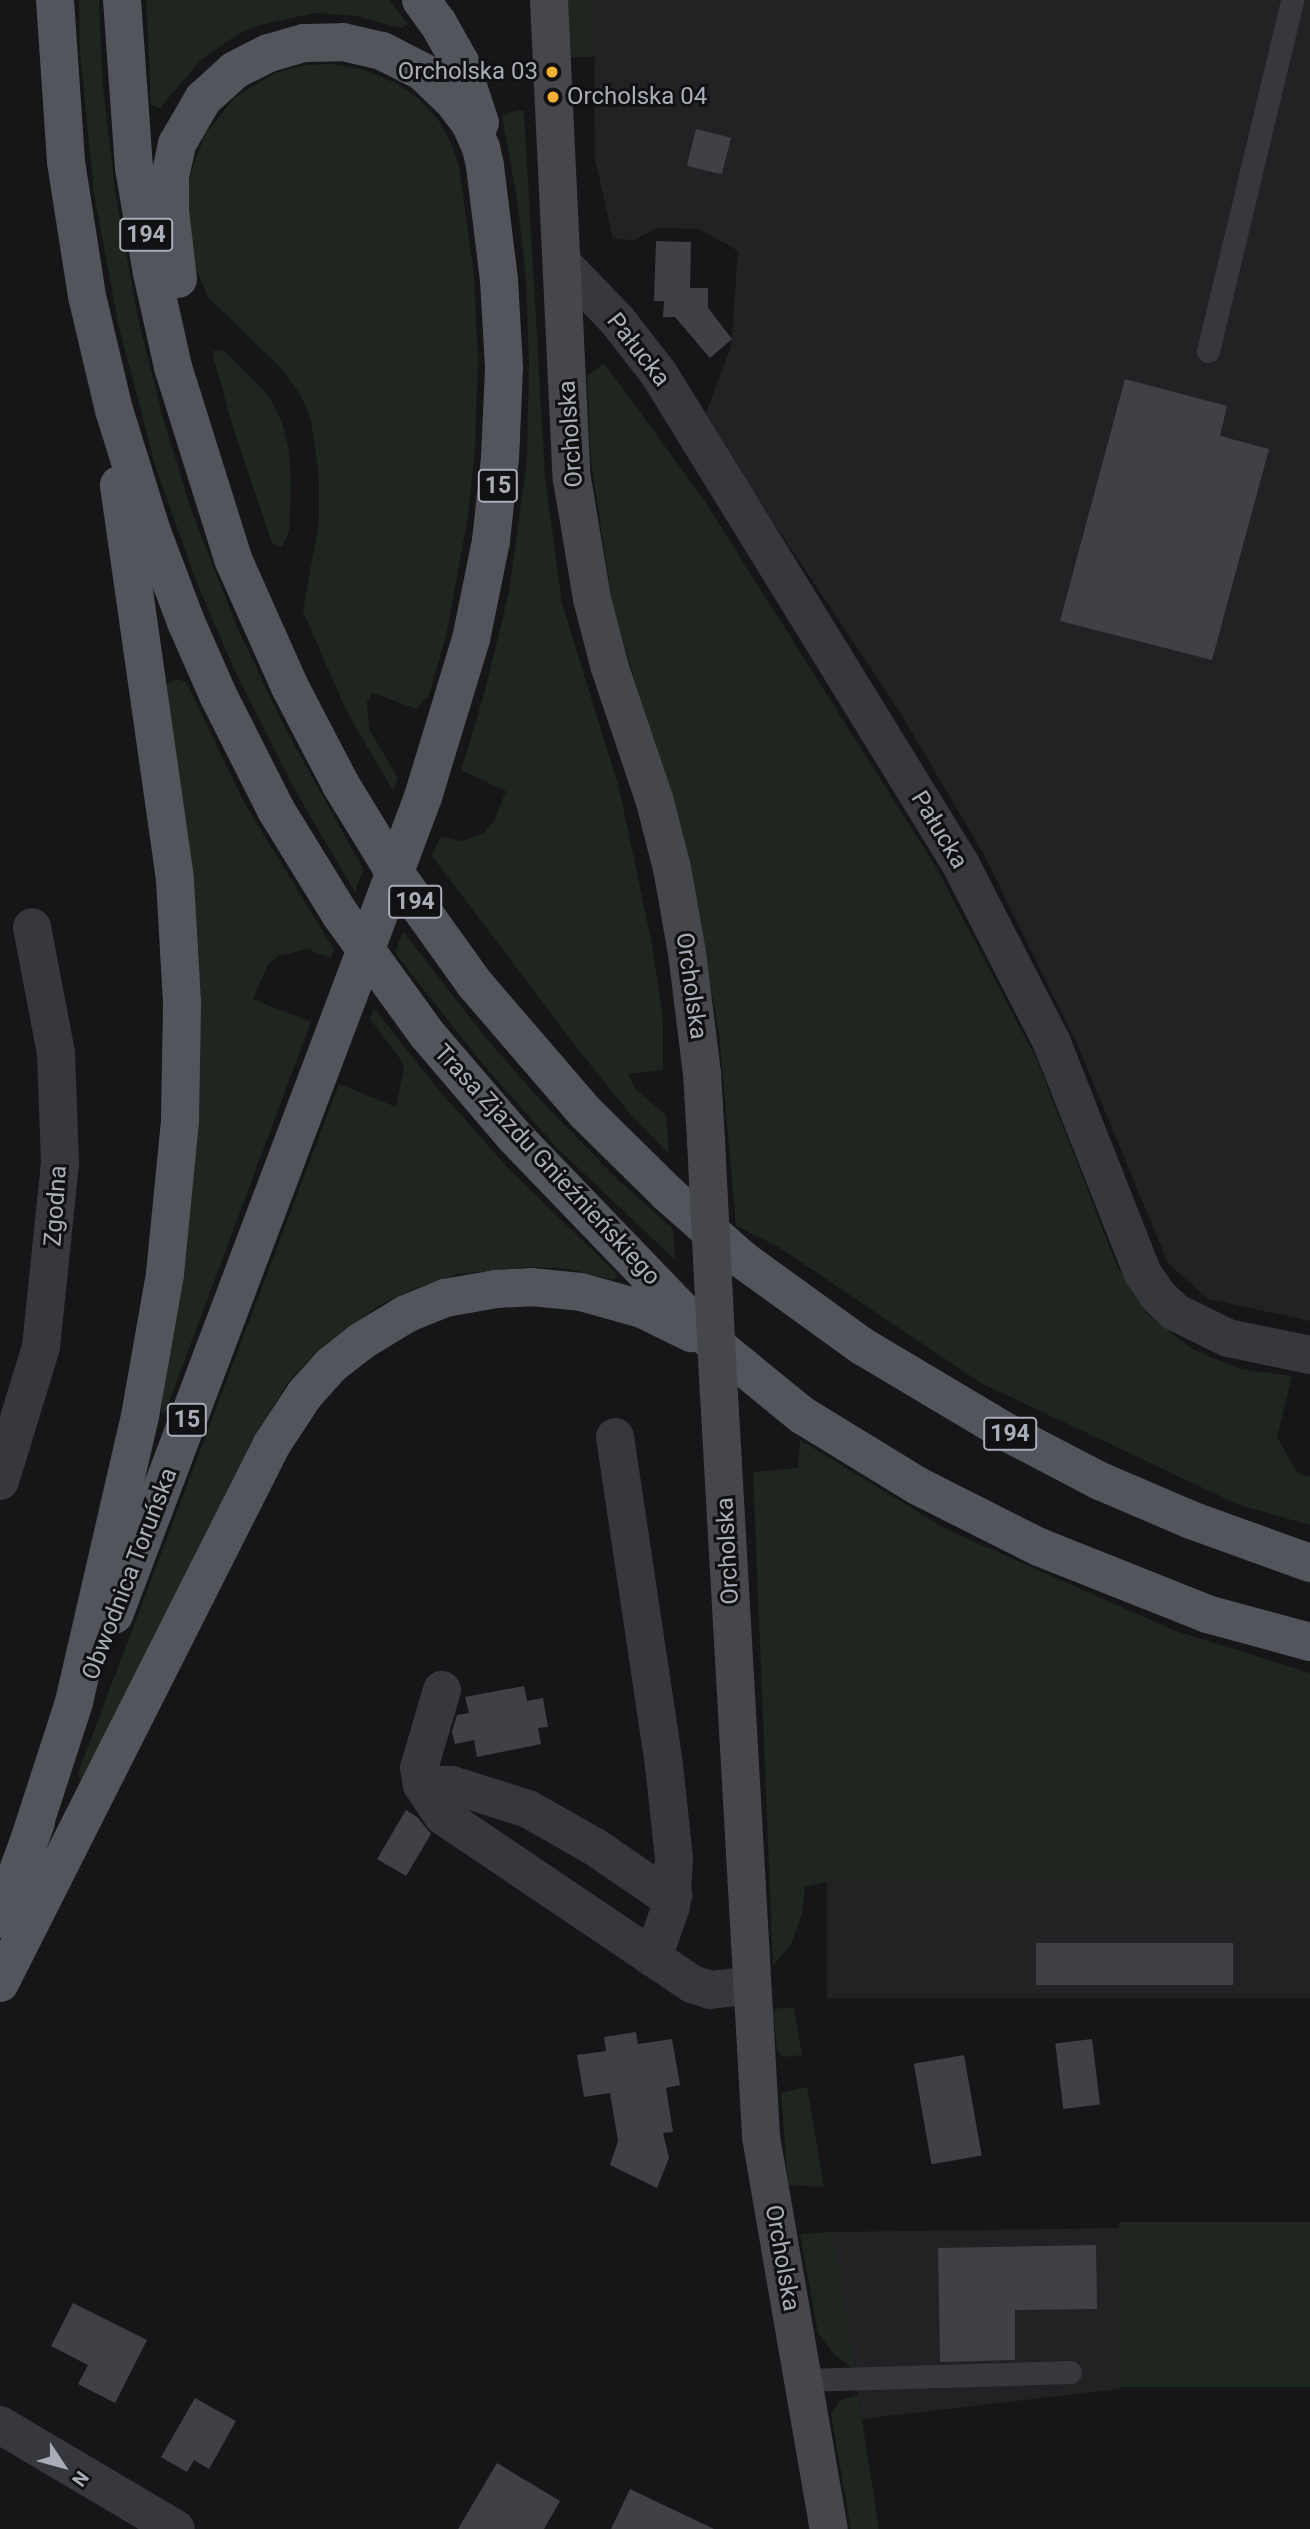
<!DOCTYPE html>
<html>
<head>
<meta charset="utf-8">
<style>
  body { margin:0 }
  #map { position:relative; width:1310px; height:2529px; overflow:hidden; background:#161618; font-family:Roboto,sans-serif }
  div>[style] { position:absolute }
  [style*='--x'] { left:calc(var(--x)*1px); top:calc(var(--y)*1px); width:calc(var(--w)*1px); rotate:calc(var(--a)*1deg) }
  .built>* { inset:0; background:#222225; transform-origin:0 0 }
  .green>* { inset:0; background:#1e261f; transform-origin:0 0 }
  .building>* { inset:0; background:#404145; transform-origin:0 0 }
  .lane>* { height:23px; margin:-11.5px; padding:0 11.5px; transform-origin:11.5px; border-radius:11.5px; background:#37383d }
  .street>* { height:38px; margin:-19px; padding:0 19px; transform-origin:19px; border-radius:19px; background:#37383d }
  .secondary>* { height:38px; margin:-19px; padding:0 19px; transform-origin:19px; border-radius:19px; background:#45474d }
  .primary>* { height:38px; margin:-19px; padding:0 19px; transform-origin:19px; border-radius:19px; background:#53555c }
  .secondary-bridge>* { height:38px; margin:-19px; padding:0 19px; transform-origin:19px; border-radius:19px; background:#45474d }
  .primary-bridge>* { height:38px; margin:-19px; padding:0 19px; transform-origin:19px; border-radius:19px; background:#53555c }
  .dots>* { width:19px; height:19px; translate:-50% -50%; box-sizing:border-box; border:4px solid #111113; border-radius:50% }
  span { translate:-50% -50%; white-space:nowrap; text-align:center; line-height:1.15; -webkit-text-stroke:6px #111113; paint-order:stroke }
  .shield-label span { padding:2px 5px; background:#111113; border:2px solid; border-radius:5px; -webkit-text-stroke-width:0 }
  .shield-label { font-size:23px; color:#a8adb8; font-weight:700 }
  .poi-label { font-size:24px; color:#a8adb8 }
  .right { translate:-100% -50%; text-align:right }
  .left { translate:0 -50%; text-align:left }
  .street-label { font-size:24px; color:#a8adb8 }
  .north { position:absolute; left:28px; top:2431px; width:70px; height:70px; -webkit-text-stroke:5px #111113; paint-order:stroke; rotate:126deg; font-size:19px; font-weight:700; line-height:28px; text-align:center; color:#a8adb8 }
  .north::after { content:''; display:block; margin:auto; width:24px; height:32px; background:#a8adb8; clip-path:polygon(50% 0,100% 100%,50% 72%,0 100%) }
</style>
</head>
<body>
<div id="map">
  <div class="built">
    <div style="clip-path:polygon(594px 0,1310px 0,1310px 1321px,1208px 1299px,1168px 1263px,1078px 1046px,984px 855px,900px 712px,704px 418px,731px 347px,738px 251px,699px 229px,657px 228px,634px 240px,613px 239px,595px 159px)"></div>
    <div style="left:1310px;top:1878px;width:120px;height:483px;rotate:90deg"></div>
    <div style="clip-path:polygon(1119px 2228px,1120px 2389px,862px 2419px,832px 2232px)"></div>
  </div>
  <div class="green">
    <div style="clip-path:polygon(79px 0,99px 0,103px 86px,115px 190px,138px 319px,165px 425px,193px 515px,237px 627px,284px 726px,363px 869px,355px 892px,296px 792px,233px 667px,196px 581px,155px 465px,118px 323px,94px 193px,80px 52px)"></div>
    <div style="clip-path:polygon(146px 0,389px 0,408px 24px,401px 28px,356px 16px,315px 13px,256px 26px,238px 34px,201px 60px,159px 109px,151px 104px)"></div>
    <div style="left:565px;top:0;width:29px;height:57px"></div>
    <div style="clip-path:polygon(331px 64px,362px 69px,398px 84px,419px 99px,439px 121px,452px 145px,459px 166px,474px 275px,478px 359px,475px 451px,468px 517px,446px 636px,428px 698px,424px 699px,417px 709px,372px 693px,367px 702px,369px 729px,398px 778px,393px 791px,346px 710px,303px 611px,319px 522px,319px 476px,311px 420px,302px 398px,284px 371px,208px 297px,194px 264px,187px 190px,195px 160px,206px 133px,234px 98px,275px 73px,304px 65px)"></div>
    <div style="clip-path:polygon(516px 111px,524px 111px,545px 477px,562px 603px,619px 788px,652px 944px,663px 1018px,663px 1070px,628px 1074px,635px 1089px,666px 1115px,669px 1154px,631px 1115px,580px 1052px,432px 856px,440px 837px,462px 841px,483px 834px,494px 821px,506px 791px,461px 770px,485px 691px,509px 592px,527px 460px,529px 366px,526px 280px,518px 205px,502px 116px)"></div>
    <div style="clip-path:polygon(223px 350px,269px 396px,282px 423px,289px 451px,291px 486px,289px 531px,282px 547px,272px 543px,232px 424px,213px 355px,213px 351px)"></div>
    <div style="clip-path:polygon(604px 363px,702px 497px,936px 867px,1037px 1060px,1117px 1266px,1146px 1313px,1192px 1349px,1240px 1369px,1292px 1376px,1277px 1437px,1298px 1474px,1310px 1476px,1310px 1525px,1239px 1505px,981px 1383px,777px 1246px,736px 1226px,719px 1033px,685px 846px,613px 608px,591px 461px,587px 376px)"></div>
    <div style="clip-path:polygon(176px 679px,186px 682px,189px 688px,245px 804px,334px 949px,331px 958px,307px 949px,278px 956px,268px 965px,253px 999px,311px 1022px,166px 1410px,162px 1414px,166px 689px,167px 684px)"></div>
    <div style="clip-path:polygon(403px 931px,482px 1033px,534px 1093px,613px 1175px,673px 1229px,675px 1260px,556px 1147px,481px 1062px,395px 953px)"></div>
    <div style="clip-path:polygon(374px 1008px,438px 1089px,511px 1171px,618px 1275px,614px 1280px,569px 1269px,531px 1267px,458px 1274px,419px 1287px,380px 1305px,317px 1351px,289px 1381px,255px 1435px,86px 1779px,80px 1779px,78px 1773px,339px 1084px,396px 1107px,404px 1069px,401px 1060px,370px 1019px)"></div>
    <div style="clip-path:polygon(800px 1440px,946px 1529px,1173px 1630px,1310px 1673px,1310px 1878px,827px 1882px,805px 1887px,802px 1914px,790px 1946px,773px 1965px,753px 1472px,798px 1468px)"></div>
    <div style="clip-path:polygon(794px 2007px,802px 2055px,783px 2057px,777px 2050px,773px 2009px)"></div>
    <div style="clip-path:polygon(807px 2087px,824px 2187px,788px 2185px,781px 2093px)"></div>
    <div style="left:1310px;top:2222px;width:165px;height:191px;rotate:90deg"></div>
    <div style="clip-path:polygon(832px 2232px,855px 2371px,833px 2353px,818px 2333px,800px 2234px)"></div>
    <div style="clip-path:polygon(858px 2395px,879px 2529px,851px 2529px,831px 2414px,840px 2400px)"></div>
  </div>
  <div class="building">
    <div style="left:696px;top:129px;width:36px;height:38px;rotate:14deg"></div>
    <div style="clip-path:polygon(656px 241px,691px 242px,690px 288px,708px 288px,708px 308px,732px 339px,710px 358px,675px 317px,663px 317px,664px 301px,654px 301px)"></div>
    <div style="clip-path:polygon(1125px 379px,1227px 406px,1220px 436px,1269px 449px,1212px 660px,1060px 621px)"></div>
    <div style="clip-path:polygon(524px 1686px,527px 1701px,543px 1698px,548px 1727px,538px 1728px,541px 1744px,477px 1757px,474px 1740px,455px 1744px,452px 1732px,457px 1715px,469px 1713px,465px 1697px)"></div>
    <div style="clip-path:polygon(406px 1810px,417px 1817px,431px 1834px,406px 1876px,377px 1859px)"></div>
    <div style="left:1233px;top:1943px;width:42px;height:197px;rotate:90deg"></div>
    <div style="clip-path:polygon(636px 2032px,638px 2044px,672px 2039px,680px 2085px,666px 2088px,673px 2132px,663px 2133px,669px 2158px,657px 2188px,610px 2165px,618px 2141px,610px 2093px,584px 2097px,577px 2055px,606px 2051px,604px 2037px)"></div>
    <div style="left:1092px;top:2039px;width:66px;height:37px;rotate:83deg"></div>
    <div style="left:964px;top:2055px;width:102px;height:51px;rotate:80deg"></div>
    <div style="clip-path:polygon(1096px 2245px,1097px 2309px,1015px 2310px,1015px 2360px,940px 2362px,938px 2248px)"></div>
    <div style="clip-path:polygon(73px 2303px,147px 2340px,115px 2403px,78px 2384px,88px 2365px,51px 2346px)"></div>
    <div style="clip-path:polygon(195px 2398px,236px 2421px,209px 2469px,194px 2460px,187px 2472px,161px 2457px)"></div>
    <div style="clip-path:polygon(497px 2463px,560px 2501px,544px 2529px,458px 2529px)"></div>
    <div style="clip-path:polygon(630px 2489px,714px 2529px,611px 2529px)"></div>
  </div>
  <div class="lane">
    <div style="--x:1208;--y:351;--w:361;--a:-76.5"></div>
    <div style="--x:803;--y:2380;--w:267;--a:-1.7"></div>
  </div>
  <div class="street">
    <div style="--x:562;--y:263;--w:79;--a:46"></div>
    <div style="--x:617;--y:320;--w:68;--a:52.1"></div>
    <div style="--x:659;--y:374;--w:574;--a:58.39"></div>
    <div style="--x:960;--y:863;--w:202;--a:62.9"></div>
    <div style="--x:1052;--y:1043;--w:246;--a:68.5"></div>
    <div style="--x:1142;--y:1272;--w:29;--a:56"></div>
    <div style="--x:1158;--y:1296;--w:23;--a:43"></div>
    <div style="--x:1175;--y:1312;--w:59;--a:26.1"></div>
    <div style="--x:1228;--y:1338;--w:84;--a:11.7"></div>
    <div style="--x:615;--y:1437;--w:332;--a:81.5"></div>
    <div style="--x:664;--y:1765;--w:95;--a:83.9"></div>
    <div style="--x:674;--y:1859;--w:47;--a:93.7"></div>
    <div style="--x:671;--y:1906;--w:55;--a:109.1"></div>
    <div style="--x:0;--y:1481;--w:140;--a:-73"></div>
    <div style="--x:41;--y:1347;--w:186;--a:-84.1"></div>
    <div style="--x:60;--y:1162;--w:109;--a:-92.1"></div>
    <div style="--x:56;--y:1053;--w:128;--a:-100.8"></div>
    <div style="--x:442;--y:1690;--w:81;--a:106.4"></div>
    <div style="--x:419;--y:1768;--w:17;--a:80"></div>
    <div style="--x:422;--y:1785;--w:37;--a:56"></div>
    <div style="--x:443;--y:1816;--w:300;--a:34"></div>
    <div style="--x:692;--y:1984;--w:19;--a:18"></div>
    <div style="--x:710;--y:1990;--w:42;--a:-6.8"></div>
    <div style="--x:422;--y:1785;--w:30;--a:0"></div>
    <div style="--x:452;--y:1785;--w:80;--a:17.5"></div>
    <div style="--x:528;--y:1809;--w:77;--a:29.6"></div>
    <div style="--x:595;--y:1847;--w:78;--a:34.5"></div>
    <div style="--x:659;--y:1891;--w:15;--a:16"></div>
    <div style="--x:0;--y:2425;--w:204;--a:30.6"></div>
  </div>
  <div class="secondary">
    <div style="--x:549;--y:0;--w:480;--a:87.3"></div>
    <div style="--x:572;--y:479;--w:122;--a:80.5"></div>
    <div style="--x:592;--y:599;--w:71;--a:75.4"></div>
    <div style="--x:610;--y:668;--w:141;--a:71.4"></div>
    <div style="--x:655;--y:802;--w:68;--a:75.6"></div>
    <div style="--x:672;--y:868;--w:86;--a:80"></div>
    <div style="--x:687;--y:953;--w:121;--a:82.9"></div>
    <div style="--x:702;--y:1073;--w:68;--a:86.6"></div>
    <div style="--x:719;--y:1394;--w:744;--a:86.76"></div>
    <div style="--x:761;--y:2137;--w:398;--a:80.2"></div>
  </div>
  <div class="primary">
    <div style="--x:55;--y:0;--w:162;--a:86.1"></div>
    <div style="--x:66;--y:162;--w:136;--a:81.1"></div>
    <div style="--x:87;--y:296;--w:117;--a:76.7"></div>
    <div style="--x:114;--y:410;--w:128;--a:72.7"></div>
    <div style="--x:152;--y:532;--w:96;--a:69.3"></div>
    <div style="--x:186;--y:622;--w:82;--a:66.3"></div>
    <div style="--x:219;--y:697;--w:127;--a:63.2"></div>
    <div style="--x:276;--y:810;--w:122;--a:58.4"></div>
    <div style="--x:340;--y:914;--w:147;--a:54.1"></div>
    <div style="--x:426;--y:1033;--w:135;--a:49.5"></div>
    <div style="--x:514;--y:1136;--w:283;--a:46.1"></div>
    <div style="--x:710;--y:1340;--w:119;--a:39.2"></div>
    <div style="--x:802;--y:1415;--w:136;--a:31.5"></div>
    <div style="--x:918;--y:1486;--w:136;--a:26.8"></div>
    <div style="--x:1039;--y:1547;--w:181;--a:21.7"></div>
    <div style="--x:1207;--y:1614;--w:107;--a:15.2"></div>
    <div style="--x:122;--y:0;--w:168;--a:85.9"></div>
    <div style="--x:134;--y:168;--w:107;--a:80.3"></div>
    <div style="--x:152;--y:273;--w:96;--a:77.4"></div>
    <div style="--x:173;--y:367;--w:201;--a:72.6"></div>
    <div style="--x:233;--y:559;--w:140;--a:66"></div>
    <div style="--x:290;--y:687;--w:110;--a:62.5"></div>
    <div style="--x:341;--y:785;--w:96;--a:58.6"></div>
    <div style="--x:391;--y:867;--w:143;--a:54.4"></div>
    <div style="--x:474;--y:983;--w:172;--a:49.3"></div>
    <div style="--x:586;--y:1113;--w:114;--a:44.6"></div>
    <div style="--x:667;--y:1193;--w:101;--a:41.4"></div>
    <div style="--x:743;--y:1260;--w:147;--a:35.9"></div>
    <div style="--x:862;--y:1346;--w:170;--a:30.8"></div>
    <div style="--x:1008;--y:1433;--w:104;--a:27.6"></div>
    <div style="--x:1100;--y:1481;--w:99;--a:23.2"></div>
    <div style="--x:1191;--y:1520;--w:127;--a:19.9"></div>
    <div style="--x:421;--y:0;--w:29;--a:54"></div>
    <div style="--x:438;--y:23;--w:45;--a:60.6"></div>
    <div style="--x:460;--y:62;--w:64;--a:71.8"></div>
    <div style="--x:178;--y:279;--w:68;--a:-96.7"></div>
    <div style="--x:170;--y:211;--w:34;--a:-90"></div>
    <div style="--x:170;--y:177;--w:34;--a:-78"></div>
    <div style="--x:177;--y:144;--w:52;--a:-60"></div>
    <div style="--x:203;--y:99;--w:43;--a:-42.2"></div>
    <div style="--x:235;--y:70;--w:38;--a:-27"></div>
    <div style="--x:269;--y:53;--w:36;--a:-16"></div>
    <div style="--x:304;--y:43;--w:39;--a:-1"></div>
    <div style="--x:343;--y:42;--w:40;--a:13"></div>
    <div style="--x:382;--y:51;--w:46;--a:27.1"></div>
    <div style="--x:423;--y:72;--w:43;--a:44.1"></div>
    <div style="--x:454;--y:102;--w:26;--a:53"></div>
    <div style="--x:470;--y:123;--w:27;--a:66"></div>
    <div style="--x:481;--y:148;--w:18;--a:77"></div>
    <div style="--x:485;--y:166;--w:115;--a:83"></div>
    <div style="--x:499;--y:280;--w:88;--a:86.7"></div>
    <div style="--x:504;--y:368;--w:90;--a:92.5"></div>
    <div style="--x:500;--y:458;--w:83;--a:96.2"></div>
    <div style="--x:491;--y:541;--w:100;--a:101.5"></div>
    <div style="--x:471;--y:639;--w:165;--a:106.9"></div>
    <div style="--x:114;--y:1615;--w:664;--a:-69.27"></div>
    <div style="--x:27;--y:1847;--w:152;--a:-72"></div>
    <div style="--x:74;--y:1702;--w:294;--a:-77"></div>
    <div style="--x:140;--y:1416;--w:144;--a:-80"></div>
    <div style="--x:165;--y:1274;--w:155;--a:-84.4"></div>
    <div style="--x:180;--y:1120;--w:118;--a:-89"></div>
    <div style="--x:182;--y:1002;--w:123;--a:-93.3"></div>
    <div style="--x:175;--y:879;--w:398;--a:-98.1"></div>
    <div style="--x:0;--y:1919;--w:103;--a:-69.6"></div>
    <div style="--x:0;--y:1983;--w:604;--a:-63.22"></div>
    <div style="--x:272;--y:1444;--w:60;--a:-56.6"></div>
    <div style="--x:305;--y:1394;--w:39;--a:-48"></div>
    <div style="--x:331;--y:1365;--w:37;--a:-38"></div>
    <div style="--x:360;--y:1342;--w:54;--a:-31.3"></div>
    <div style="--x:406;--y:1314;--w:42;--a:-22.3"></div>
    <div style="--x:445;--y:1298;--w:52;--a:-10"></div>
    <div style="--x:496;--y:1289;--w:35;--a:-3"></div>
    <div style="--x:531;--y:1287;--w:50;--a:5.7"></div>
    <div style="--x:581;--y:1292;--w:63;--a:15.6"></div>
    <div style="--x:642;--y:1309;--w:55;--a:26.1"></div>
  </div>
  <div class="secondary-bridge">
    <div style="--x:706;--y:1141;--w:253;--a:87.1"></div>
  </div>
  <div class="primary-bridge">
    <div style="--x:349;--y:994;--w:210;--a:-69.4"></div>
  </div>
  <div class="dots">
    <div style="left:552px;top:72px;background:#f2b134"></div>
    <div style="left:553px;top:97px;background:#f2b134"></div>
  </div>
  <div class="shield-label">
    <span style="left:146px;top:235px">194</span>
    <span style="left:498px;top:486px">15</span>
    <span style="left:415px;top:902px">194</span>
    <span style="left:187px;top:1420px">15</span>
    <span style="left:1010px;top:1434px">194</span>
  </div>
  <div class="poi-label">
    <span class="right" style="left:538px;top:72px">Orcholska 03</span>
    <span class="left" style="left:567px;top:97px">Orcholska 04</span>
  </div>
  <div class="street-label">
    <span style="left:638px;top:350px;rotate:52deg">Pałucka</span>
    <span style="left:571px;top:434px;rotate:-94deg">Orcholska</span>
    <span style="left:939px;top:830px;rotate:59deg">Pałucka</span>
    <span style="left:691px;top:986px;rotate:82deg">Orcholska</span>
    <span style="left:547px;top:1165px;rotate:47deg">Trasa Zjazdu Gnieźnieńskiego</span>
    <span style="left:56px;top:1206px;rotate:-86deg">Zgodna</span>
    <span style="left:728px;top:1551px;rotate:-93deg">Orcholska</span>
    <span style="left:130px;top:1574px;rotate:-69deg">Obwodnica Toruńska</span>
    <span style="left:782px;top:2258px;rotate:80deg">Orcholska</span>
  </div>
  <div class="north">N</div>
</div>
</body>
</html>
